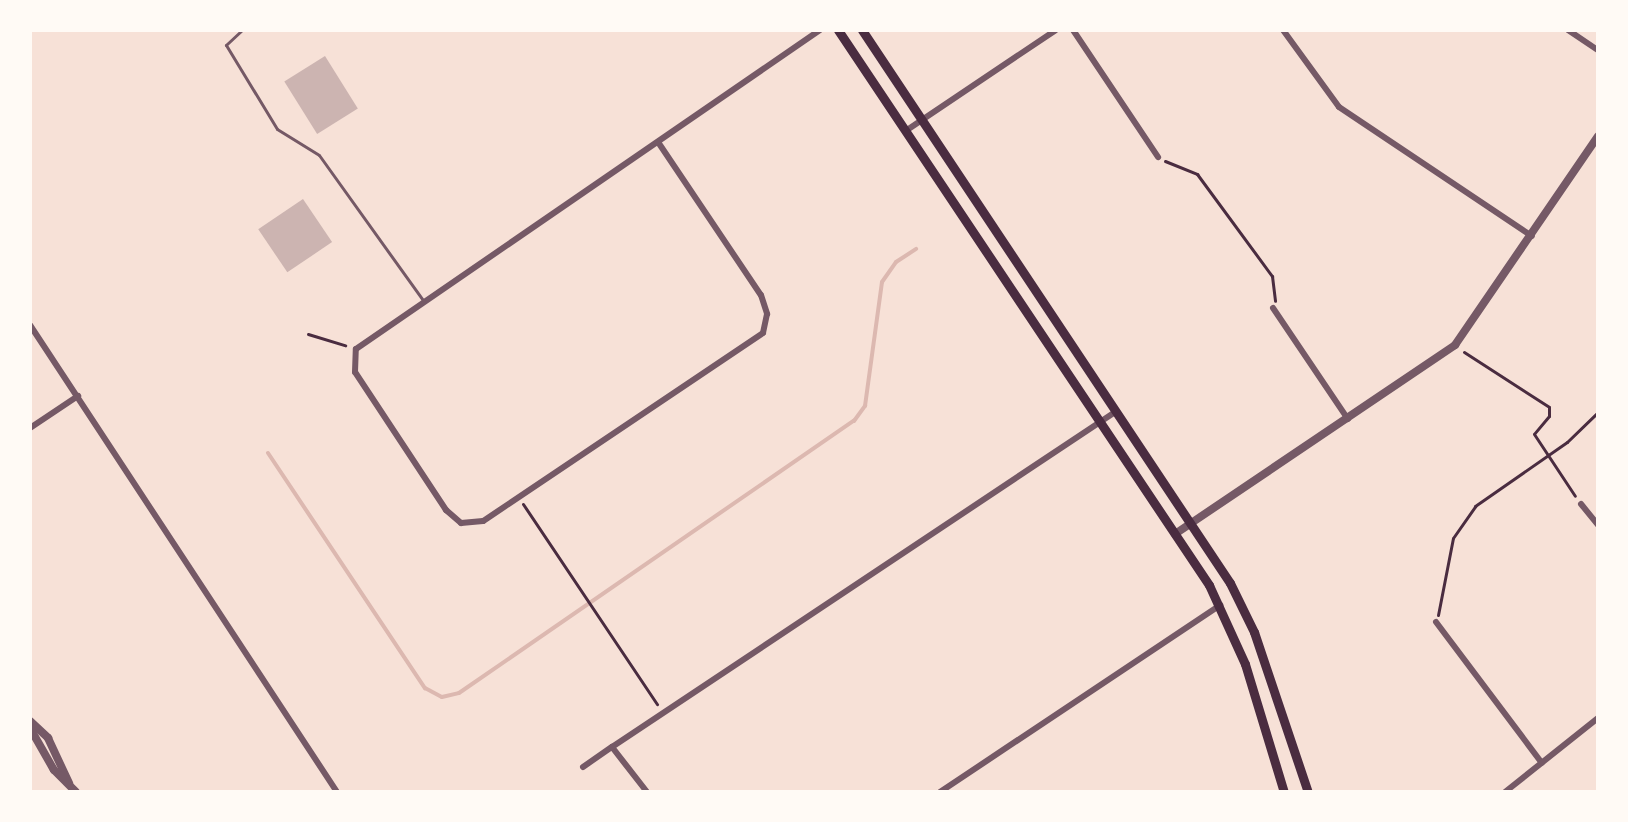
<!DOCTYPE html>
<html>
<head>
<meta charset="utf-8">
<style>
  body { margin:0 }
  #map { position:relative; width:1628px; height:822px; overflow:hidden; background:#f7e1d7; font-family:Spectral,serif }
  div>[style] { position:absolute }
  [style*='--x'] { left:calc(var(--x)*1px); top:calc(var(--y)*1px); width:calc(var(--w)*1px); rotate:calc(var(--a)*1deg) }
  .stream>* { height:4px; margin:-2px; padding:0 2px; transform-origin:2px; border-radius:2px; background:#dcb8b0 }
  .building>* { inset:0; background:#ccb4b1; transform-origin:0 0 }
  .path>* { height:3px; margin:-1.5px; padding:0 1.5px; transform-origin:1.5px; border-radius:1.5px; background:#4a2c40 }
  .service>* { height:3px; margin:-1.5px; padding:0 1.5px; transform-origin:1.5px; border-radius:1.5px; background:#755966 }
  .minor>* { height:6px; margin:-3px; padding:0 3px; transform-origin:3px; border-radius:3px; background:#755966 }
  .tertiary>* { height:8px; margin:-4px; padding:0 4px; transform-origin:4px; border-radius:4px; background:#755966 }
  .secondary>* { height:9px; margin:-4.5px; padding:0 4.5px; transform-origin:4.5px; border-radius:4.5px; background:#4a2c40 }
  span { translate:-50% -50%; white-space:nowrap; text-align:center; line-height:1.15; -webkit-text-stroke:8px #fffaf5; paint-order:stroke }
  .frame { position:absolute; inset:0; border:32px solid #fffaf5; pointer-events:none }
</style>
</head>
<body>
<div id="map">
  <div class="stream">
    <div style="--x:268;--y:453;--w:283;--a:56.3"></div>
    <div style="--x:425;--y:688;--w:19;--a:28"></div>
    <div style="--x:442;--y:697;--w:17;--a:-13"></div>
    <div style="--x:459;--y:693;--w:480;--a:-34.6"></div>
    <div style="--x:854;--y:421;--w:19;--a:-54"></div>
    <div style="--x:865;--y:406;--w:125;--a:-82.2"></div>
    <div style="--x:882;--y:282;--w:24;--a:-55"></div>
    <div style="--x:896;--y:262;--w:24;--a:-33"></div>
  </div>
  <div class="building">
    <div style="left:325px;top:56px;width:62px;height:48px;rotate:58deg"></div>
    <div style="left:303px;top:199px;width:52px;height:54px;rotate:56deg"></div>
  </div>
  <div class="path">
    <div style="--x:1165;--y:161;--w:35;--a:22"></div>
    <div style="--x:1197;--y:174;--w:127;--a:53.7"></div>
    <div style="--x:1272;--y:276;--w:25;--a:83"></div>
    <div style="--x:308;--y:334;--w:39;--a:17"></div>
    <div style="--x:1464;--y:352;--w:101;--a:32.9"></div>
    <div style="--x:1549;--y:407;--w:9;--a:90"></div>
    <div style="--x:1549;--y:416;--w:23;--a:130"></div>
    <div style="--x:1534;--y:434;--w:74;--a:56.5"></div>
    <div style="--x:523;--y:504;--w:241;--a:56.2"></div>
    <div style="--x:1438;--y:615;--w:78;--a:-79"></div>
    <div style="--x:1453;--y:538;--w:39;--a:-55"></div>
    <div style="--x:1475;--y:506;--w:112;--a:-34.8"></div>
    <div style="--x:1567;--y:442;--w:43;--a:-44.1"></div>
  </div>
  <div class="service">
    <div style="--x:242;--y:30;--w:22;--a:137"></div>
    <div style="--x:226;--y:45;--w:98;--a:58.7"></div>
    <div style="--x:277;--y:129;--w:49;--a:31.8"></div>
    <div style="--x:319;--y:155;--w:178;--a:54.4"></div>
  </div>
  <div class="minor">
    <div style="--x:1073;--y:30;--w:153;--a:56.2"></div>
    <div style="--x:1283;--y:30;--w:95;--a:54"></div>
    <div style="--x:1339;--y:107;--w:232;--a:33.8"></div>
    <div style="--x:1568;--y:30;--w:36;--a:34"></div>
    <div style="--x:907;--y:130;--w:179;--a:-33.9"></div>
    <div style="--x:658;--y:142;--w:184;--a:56.1"></div>
    <div style="--x:761;--y:295;--w:20;--a:72"></div>
    <div style="--x:767;--y:314;--w:19;--a:102"></div>
    <div style="--x:763;--y:333;--w:337;--a:146.1"></div>
    <div style="--x:483;--y:521;--w:22;--a:175"></div>
    <div style="--x:461;--y:523;--w:20;--a:-139"></div>
    <div style="--x:446;--y:510;--w:165;--a:-123.4"></div>
    <div style="--x:355;--y:372;--w:23;--a:-88"></div>
    <div style="--x:356;--y:349;--w:563;--a:-34.51"></div>
    <div style="--x:1273;--y:308;--w:134;--a:56"></div>
    <div style="--x:30;--y:325;--w:559;--a:56.68"></div>
    <div style="--x:30;--y:428;--w:58;--a:-33.7"></div>
    <div style="--x:1581;--y:504;--w:27;--a:51"></div>
    <div style="--x:1436;--y:622;--w:176;--a:53.1"></div>
    <div style="--x:583;--y:767;--w:35;--a:-35"></div>
    <div style="--x:647;--y:792;--w:57;--a:-127.9"></div>
    <div style="--x:612;--y:747;--w:604;--a:-33.66"></div>
    <div style="--x:940;--y:792;--w:337;--a:-33.7"></div>
    <div style="--x:1505;--y:792;--w:119;--a:-38.5"></div>
  </div>
  <div class="tertiary">
    <div style="--x:1175;--y:534;--w:338;--a:-34"></div>
    <div style="--x:1455;--y:345;--w:253;--a:-55.6"></div>
    <div style="--x:30;--y:721;--w:25;--a:43"></div>
    <div style="--x:48;--y:738;--w:50;--a:65"></div>
    <div style="--x:30;--y:728;--w:48;--a:60.3"></div>
    <div style="--x:54;--y:770;--w:31;--a:45"></div>
  </div>
  <div class="secondary">
    <div style="--x:838;--y:30;--w:668;--a:56.24"></div>
    <div style="--x:1209;--y:585;--w:87;--a:65.5"></div>
    <div style="--x:1245;--y:664;--w:134;--a:73.1"></div>
    <div style="--x:862;--y:30;--w:664;--a:56.36"></div>
    <div style="--x:1230;--y:583;--w:55;--a:63.9"></div>
    <div style="--x:1254;--y:632;--w:169;--a:71.4"></div>
  </div>
  <div class="frame"></div>
</div>
</body>
</html>
